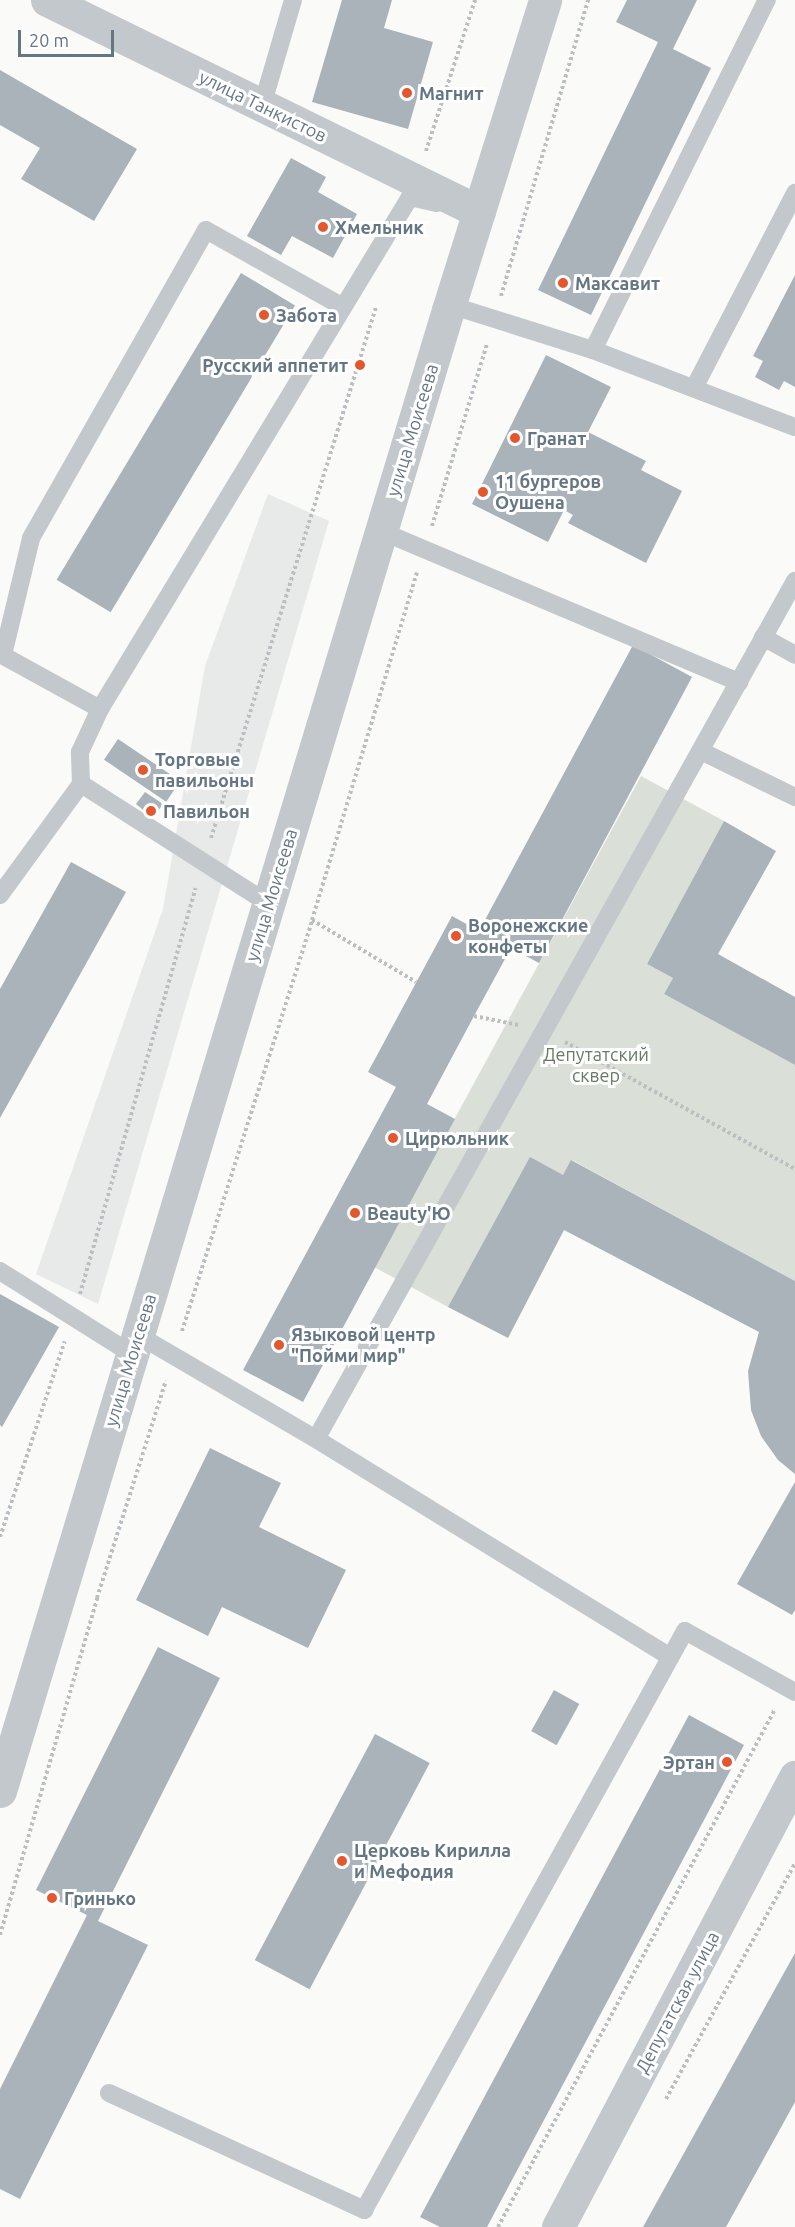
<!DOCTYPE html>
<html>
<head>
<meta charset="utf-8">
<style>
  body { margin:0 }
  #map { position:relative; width:795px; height:2227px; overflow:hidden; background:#fafaf8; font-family:Ubuntu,sans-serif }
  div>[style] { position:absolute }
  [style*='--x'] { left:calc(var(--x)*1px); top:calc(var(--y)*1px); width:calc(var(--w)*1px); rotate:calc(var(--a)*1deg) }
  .built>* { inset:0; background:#e8e9e9 }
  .green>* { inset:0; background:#dadfd7 }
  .building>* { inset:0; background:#aab3b9; transform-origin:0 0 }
  .path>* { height:4px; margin-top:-2px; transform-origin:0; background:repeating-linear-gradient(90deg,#bbbfc2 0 3px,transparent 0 6px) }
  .service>* { height:18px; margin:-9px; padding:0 9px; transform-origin:9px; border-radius:9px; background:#c3c8cc }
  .minor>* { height:33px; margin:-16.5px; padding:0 16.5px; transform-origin:16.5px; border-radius:16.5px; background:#c3c8cc }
  .tertiary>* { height:33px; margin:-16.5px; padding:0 16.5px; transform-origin:16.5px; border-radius:16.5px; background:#c3c8cc }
  .dots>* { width:16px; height:16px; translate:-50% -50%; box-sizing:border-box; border:3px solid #fff; border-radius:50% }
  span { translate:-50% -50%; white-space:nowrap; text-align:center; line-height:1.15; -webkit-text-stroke:6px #fff; paint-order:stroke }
  .poi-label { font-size:18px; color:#657683; font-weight:700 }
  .left { translate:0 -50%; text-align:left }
  .right { translate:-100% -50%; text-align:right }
  .street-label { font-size:18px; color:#657683 }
  .park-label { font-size:18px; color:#687a64 }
  .scale { position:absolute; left:18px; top:30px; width:96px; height:27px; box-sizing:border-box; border:3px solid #657683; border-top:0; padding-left:8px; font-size:18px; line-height:21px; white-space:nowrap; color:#657683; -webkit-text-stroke:4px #fff; paint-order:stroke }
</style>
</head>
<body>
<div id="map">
  <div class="built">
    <div style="clip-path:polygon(268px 494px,329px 521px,98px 1304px,36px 1274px,163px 909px,205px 666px)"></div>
  </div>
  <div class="green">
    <div style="clip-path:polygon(641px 776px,724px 821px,647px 964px,673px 978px,664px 994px,795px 1065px,795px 1281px,572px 1160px,563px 1175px,448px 1307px,374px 1267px)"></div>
  </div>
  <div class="building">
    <div style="clip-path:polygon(342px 0,392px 0,384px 28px,433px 42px,408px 129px,312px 102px)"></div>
    <div style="clip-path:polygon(627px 0,697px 0,673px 49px,711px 68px,591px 315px,538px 290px,658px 42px,616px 22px)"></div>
    <div style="clip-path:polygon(0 70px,137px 149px,94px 221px,21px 179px,40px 148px,0 125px)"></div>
    <div style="clip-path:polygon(291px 158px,326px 177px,318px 192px,357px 214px,333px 258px,292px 236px,281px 255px,247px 236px)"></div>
    <div style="left:241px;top:273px;width:63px;height:358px;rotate:31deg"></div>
    <div style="clip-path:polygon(795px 275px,795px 387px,784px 381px,779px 390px,755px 377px,763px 361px,753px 356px)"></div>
    <div style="clip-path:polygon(546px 355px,611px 387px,588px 432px,646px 461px,641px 470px,682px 491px,646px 563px,568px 523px,573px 515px,564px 510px,548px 542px,472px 504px)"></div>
    <div style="clip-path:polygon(633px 645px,692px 677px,539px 963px,511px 948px,474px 1016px,427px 1104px,455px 1119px,303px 1402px,243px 1370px,396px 1087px,368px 1072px,452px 916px,479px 931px)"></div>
    <div style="left:118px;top:739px;width:75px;height:25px;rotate:34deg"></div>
    <div style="clip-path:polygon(145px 792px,163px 804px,153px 818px,136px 804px)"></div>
    <div style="clip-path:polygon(724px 821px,776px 851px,718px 954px,795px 997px,795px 1065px,664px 994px,673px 978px,647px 964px)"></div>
    <div style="clip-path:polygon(71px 862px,126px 892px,0 1118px,0 989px)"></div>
    <div style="clip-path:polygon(530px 1157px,563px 1175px,571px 1160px,795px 1281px,795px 1474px,778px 1460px,761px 1436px,751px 1410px,748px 1371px,759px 1332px,564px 1230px,508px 1338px,448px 1307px)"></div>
    <div style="clip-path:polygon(0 1294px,59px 1327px,2px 1427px,0 1425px)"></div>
    <div style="clip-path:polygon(210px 1448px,281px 1483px,259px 1527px,346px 1570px,308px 1648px,222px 1607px,208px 1636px,136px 1600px)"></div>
    <div style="clip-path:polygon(795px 1482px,795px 1610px,792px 1615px,737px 1584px)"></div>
    <div style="clip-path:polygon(158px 1647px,220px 1678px,98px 1921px,148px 1945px,20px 2199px,0 2189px,0 2089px,87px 1915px,36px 1890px)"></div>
    <div style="left:554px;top:1690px;width:29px;height:47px;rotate:29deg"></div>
    <div style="clip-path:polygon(689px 1715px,744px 1745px,487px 2227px,440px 2227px,420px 2217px)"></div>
    <div style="left:375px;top:1734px;width:62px;height:256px;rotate:28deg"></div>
    <div style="clip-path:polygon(795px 1953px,795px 2102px,726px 2227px,643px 2227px)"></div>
  </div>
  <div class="path">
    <div style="--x:426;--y:151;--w:159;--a:-72"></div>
    <div style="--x:501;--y:296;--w:309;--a:-73.6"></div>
    <div style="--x:432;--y:526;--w:190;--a:-73.2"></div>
    <div style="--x:211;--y:838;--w:556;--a:-72.74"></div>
    <div style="--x:312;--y:920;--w:121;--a:30.8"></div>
    <div style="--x:474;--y:1016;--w:46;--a:11.3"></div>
    <div style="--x:565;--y:1042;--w:263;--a:28.9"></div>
    <div style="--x:80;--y:1294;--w:422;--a:-74.1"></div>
    <div style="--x:182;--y:1331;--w:431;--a:-72.4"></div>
    <div style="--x:312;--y:920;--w:363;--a:-73.2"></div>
    <div style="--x:0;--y:1537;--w:206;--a:-71.7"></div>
    <div style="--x:0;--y:1935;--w:351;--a:-73.9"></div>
    <div style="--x:97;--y:1598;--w:228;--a:-72.4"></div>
    <div style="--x:666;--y:2099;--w:269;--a:-61.3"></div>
    <div style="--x:498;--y:2227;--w:587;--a:-61.86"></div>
  </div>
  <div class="service">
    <div style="--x:262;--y:106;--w:110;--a:-73.7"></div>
    <div style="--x:450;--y:305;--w:150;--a:17.5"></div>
    <div style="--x:593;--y:350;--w:216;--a:20.9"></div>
    <div style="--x:593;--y:350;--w:391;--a:-63.6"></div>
    <div style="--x:694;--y:388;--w:220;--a:-62.6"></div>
    <div style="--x:381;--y:531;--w:389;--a:22.9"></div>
    <div style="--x:763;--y:637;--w:37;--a:29"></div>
    <div style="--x:0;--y:654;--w:114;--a:28.8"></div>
    <div style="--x:3;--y:655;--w:120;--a:-76.5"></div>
    <div style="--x:31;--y:538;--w:354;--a:-60.4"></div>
    <div style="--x:206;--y:230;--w:157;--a:29.3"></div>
    <div style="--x:701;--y:751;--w:105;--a:26.1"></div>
    <div style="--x:0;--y:895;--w:137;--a:-53.9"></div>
    <div style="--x:269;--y:904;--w:223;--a:-147.4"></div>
    <div style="--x:81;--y:784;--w:32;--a:-92"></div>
    <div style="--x:80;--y:752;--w:47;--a:-65.1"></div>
    <div style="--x:100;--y:709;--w:599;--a:-58.81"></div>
    <div style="--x:410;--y:197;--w:27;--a:13"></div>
    <div style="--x:0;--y:1271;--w:156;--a:32.2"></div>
    <div style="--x:138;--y:1335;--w:206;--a:30.3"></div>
    <div style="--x:316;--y:1439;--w:983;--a:-60.83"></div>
    <div style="--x:316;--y:1439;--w:416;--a:31.6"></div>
    <div style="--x:109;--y:2093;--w:281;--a:24.6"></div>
    <div style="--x:364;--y:2210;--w:662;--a:-61"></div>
    <div style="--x:685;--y:1631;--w:126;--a:29"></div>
  </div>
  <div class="minor">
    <div style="--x:47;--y:0;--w:481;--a:26.1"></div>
    <div style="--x:558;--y:2227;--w:509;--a:-62.23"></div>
  </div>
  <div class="tertiary">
    <div style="--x:0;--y:1791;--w:1547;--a:-73.17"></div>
    <div style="--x:448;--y:310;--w:325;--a:-72.6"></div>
  </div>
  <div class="dots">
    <div style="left:407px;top:93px;background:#e4572e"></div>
    <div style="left:323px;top:227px;background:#e4572e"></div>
    <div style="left:563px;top:283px;background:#e4572e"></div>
    <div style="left:264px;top:315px;background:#e4572e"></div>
    <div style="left:360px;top:365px;background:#e4572e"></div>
    <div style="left:515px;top:438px;background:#e4572e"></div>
    <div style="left:483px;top:492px;background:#e4572e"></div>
    <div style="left:143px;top:770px;background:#e4572e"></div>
    <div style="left:151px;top:811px;background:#e4572e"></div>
    <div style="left:456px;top:936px;background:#e4572e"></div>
    <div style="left:393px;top:1138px;background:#e4572e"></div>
    <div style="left:355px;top:1213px;background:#e4572e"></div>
    <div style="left:279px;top:1345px;background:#e4572e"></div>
    <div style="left:727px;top:1762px;background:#e4572e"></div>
    <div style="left:342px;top:1861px;background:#e4572e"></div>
    <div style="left:52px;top:1898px;background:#e4572e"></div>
  </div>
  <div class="poi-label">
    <span class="left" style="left:419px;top:93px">Магнит</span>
    <span class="left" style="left:335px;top:227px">Хмельник</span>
    <span class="left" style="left:575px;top:283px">Максавит</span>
    <span class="left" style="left:276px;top:315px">Забота</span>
    <span class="right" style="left:348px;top:365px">Русский аппетит</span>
    <span class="left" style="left:527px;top:438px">Гранат</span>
    <span class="left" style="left:495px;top:492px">11 бургеров<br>Оушена</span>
    <span class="left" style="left:155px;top:770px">Торговые<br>павильоны</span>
    <span class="left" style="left:163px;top:811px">Павильон</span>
    <span class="left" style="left:468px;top:936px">Воронежские<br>конфеты</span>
    <span class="left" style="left:405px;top:1138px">Цирюльник</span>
    <span class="left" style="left:367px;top:1213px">Beauty'Ю</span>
    <span class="left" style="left:291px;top:1345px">Языковой центр<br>"Пойми мир"</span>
    <span class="right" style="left:715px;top:1762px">Эртан</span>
    <span class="left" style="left:354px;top:1861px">Церковь Кирилла<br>и Мефодия</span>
    <span class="left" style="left:64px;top:1898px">Гринько</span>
  </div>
  <div class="street-label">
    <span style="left:263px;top:106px;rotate:26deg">улица Танкистов</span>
    <span style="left:412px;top:430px;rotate:-73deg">улица Моисеева</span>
    <span style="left:271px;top:895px;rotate:-73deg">улица Моисеева</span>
    <span style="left:130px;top:1360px;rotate:-73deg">улица Моисеева</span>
    <span style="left:677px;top:2002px;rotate:-62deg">Депутатская улица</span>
  </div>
  <div class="park-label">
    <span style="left:596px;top:1065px">Депутатский<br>сквер</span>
  </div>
  <div class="scale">20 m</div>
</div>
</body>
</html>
